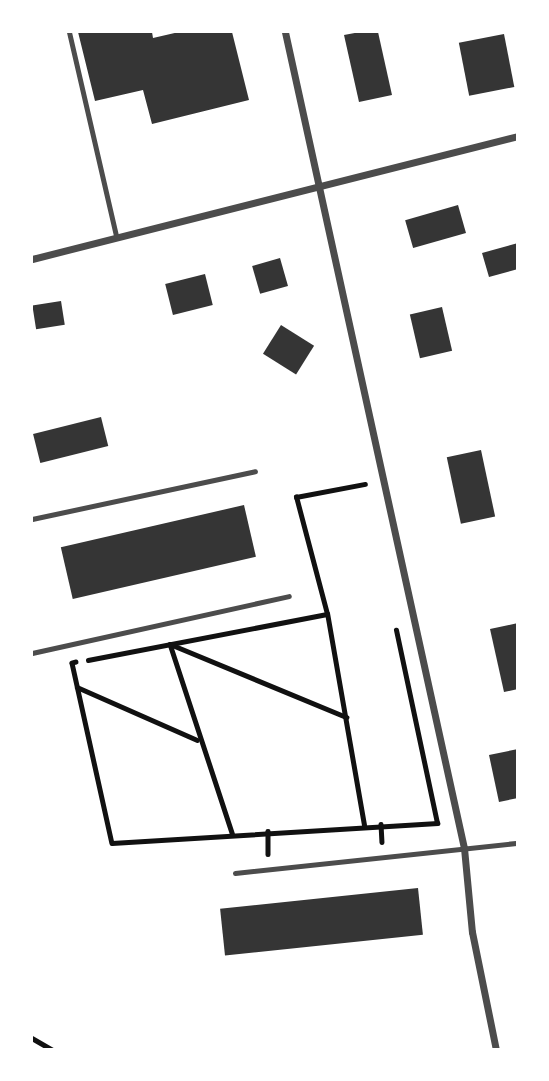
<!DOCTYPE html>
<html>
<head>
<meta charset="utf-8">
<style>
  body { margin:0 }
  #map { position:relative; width:549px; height:1081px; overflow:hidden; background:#fff; font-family:Roboto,sans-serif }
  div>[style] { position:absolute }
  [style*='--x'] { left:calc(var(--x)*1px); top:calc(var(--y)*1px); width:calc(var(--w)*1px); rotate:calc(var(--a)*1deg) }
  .building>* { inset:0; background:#353535; transform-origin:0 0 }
  .path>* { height:4.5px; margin:-2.25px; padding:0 2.25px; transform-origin:2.25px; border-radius:2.25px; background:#111 }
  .service>* { height:5px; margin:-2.5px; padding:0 2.5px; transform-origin:2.5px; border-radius:2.5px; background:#4c4c4c }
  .minor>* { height:7px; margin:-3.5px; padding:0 3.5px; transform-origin:3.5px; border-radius:3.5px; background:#4c4c4c }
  span { translate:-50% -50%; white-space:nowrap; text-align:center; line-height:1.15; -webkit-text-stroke:6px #fff; paint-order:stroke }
  .frame { position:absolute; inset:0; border:33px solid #fff; pointer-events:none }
</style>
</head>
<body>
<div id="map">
  <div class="building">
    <div style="clip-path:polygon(78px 32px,152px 32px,153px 38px,179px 32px,232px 32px,249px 100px,152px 124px,143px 90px,95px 101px)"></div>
    <div style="clip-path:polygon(360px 32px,378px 32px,392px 95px,359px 102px,344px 35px)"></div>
    <div style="left:504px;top:34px;width:54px;height:46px;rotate:79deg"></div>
    <div style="left:458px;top:205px;width:29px;height:55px;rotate:74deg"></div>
    <div style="clip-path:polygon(518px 243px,518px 269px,489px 277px,482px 253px)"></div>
    <div style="left:280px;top:258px;width:29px;height:29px;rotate:74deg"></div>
    <div style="left:205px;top:274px;width:32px;height:41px;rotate:76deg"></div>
    <div style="left:61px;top:301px;width:24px;height:29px;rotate:81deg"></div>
    <div style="left:442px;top:307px;width:45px;height:33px;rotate:77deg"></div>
    <div style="left:281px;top:325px;width:39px;height:34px;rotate:32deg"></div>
    <div style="left:101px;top:417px;width:30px;height:70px;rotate:76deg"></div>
    <div style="left:481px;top:450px;width:68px;height:35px;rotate:78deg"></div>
    <div style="left:244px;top:505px;width:53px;height:188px;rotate:77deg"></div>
    <div style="clip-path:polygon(518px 623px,518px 689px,504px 692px,490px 629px)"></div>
    <div style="clip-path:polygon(518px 749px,518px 798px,499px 802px,489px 755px)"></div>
    <div style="left:418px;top:888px;width:47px;height:199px;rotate:84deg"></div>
  </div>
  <div class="path">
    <div style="--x:170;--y:644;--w:199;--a:71.8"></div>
    <div style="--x:170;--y:644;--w:191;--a:22.5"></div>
    <div style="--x:88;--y:660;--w:243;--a:-10.9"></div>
    <div style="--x:76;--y:662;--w:4;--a:166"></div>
    <div style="--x:72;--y:663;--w:184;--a:77.5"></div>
    <div style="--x:112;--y:843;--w:326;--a:-3.5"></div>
    <div style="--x:437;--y:823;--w:197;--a:-102"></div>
    <div style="--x:77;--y:687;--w:131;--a:23.8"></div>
    <div style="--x:381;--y:824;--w:18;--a:87"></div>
    <div style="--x:364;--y:825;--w:214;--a:-99.9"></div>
    <div style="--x:327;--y:614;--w:121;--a:-104.8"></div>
    <div style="--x:296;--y:497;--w:70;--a:-10.7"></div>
    <div style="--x:268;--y:831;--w:23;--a:90"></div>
    <div style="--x:32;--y:1038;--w:24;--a:30"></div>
  </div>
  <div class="service">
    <div style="--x:69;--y:32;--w:209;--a:77"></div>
    <div style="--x:32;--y:519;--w:228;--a:-12.1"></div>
    <div style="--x:32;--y:653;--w:263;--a:-12.5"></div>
    <div style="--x:235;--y:873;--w:285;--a:-6.1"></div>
  </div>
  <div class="minor">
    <div style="--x:285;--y:32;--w:835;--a:77.63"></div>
    <div style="--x:464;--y:848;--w:84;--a:84.6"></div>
    <div style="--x:472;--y:932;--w:120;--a:78.5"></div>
    <div style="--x:32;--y:259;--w:501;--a:-14.2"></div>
  </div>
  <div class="frame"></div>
</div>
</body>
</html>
